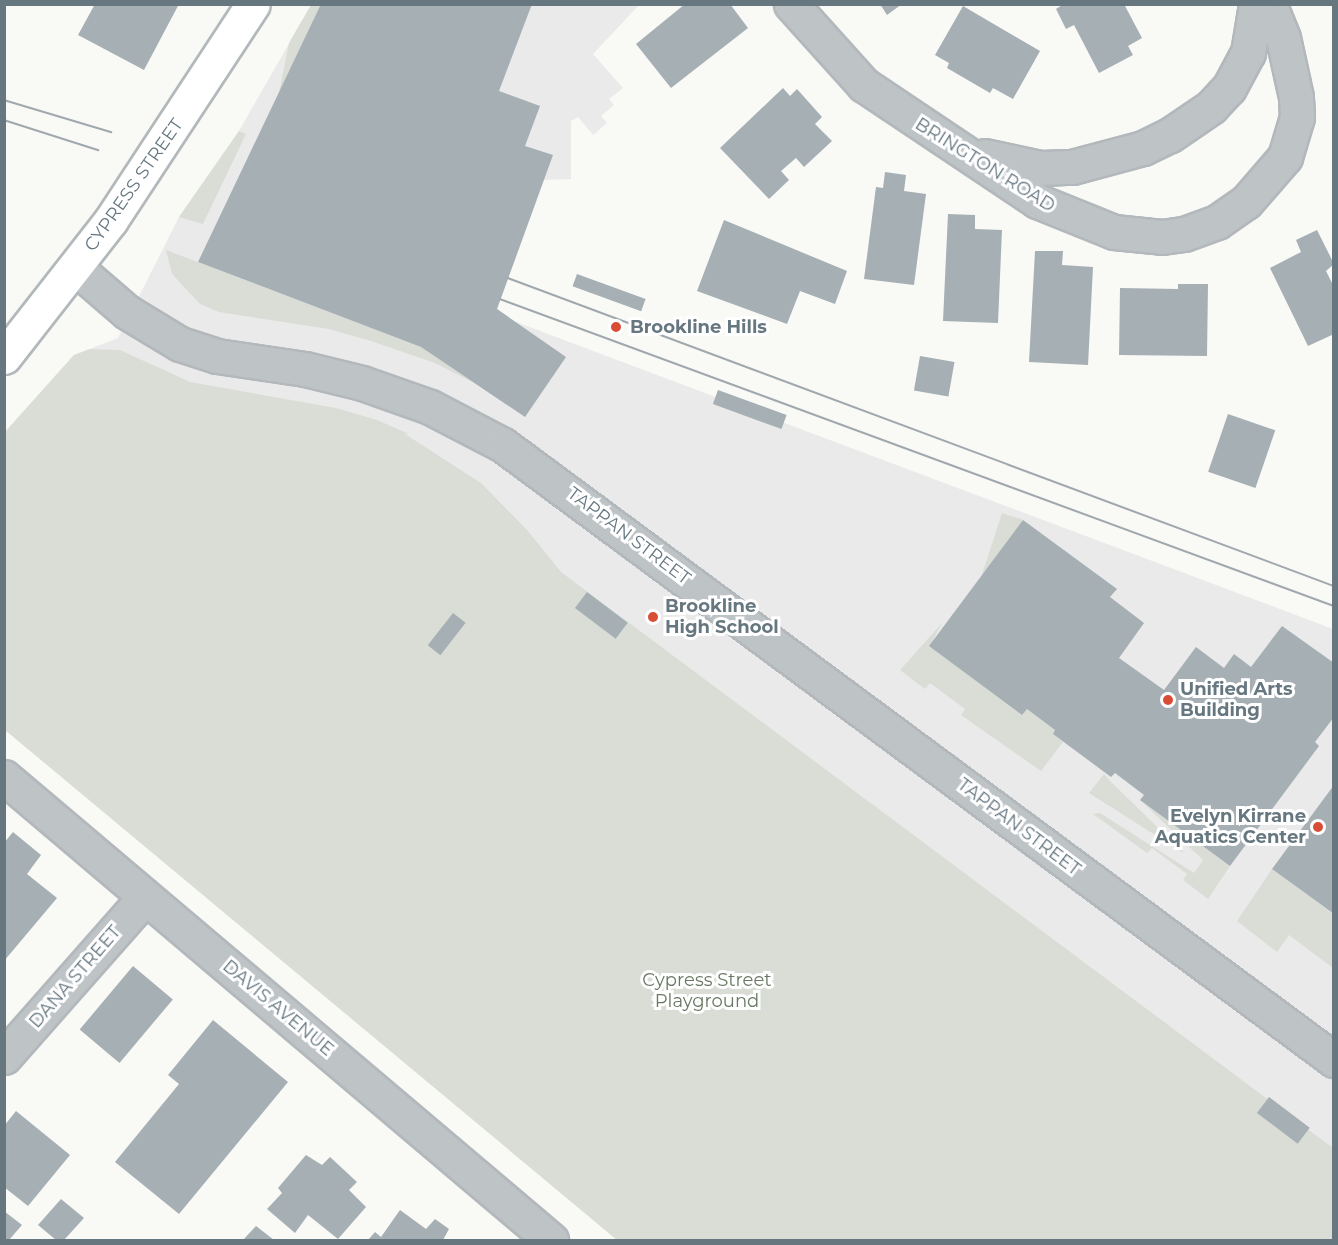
<!DOCTYPE html>
<html>
<head>
<meta charset="utf-8">
<style>
  body { margin:0 }
  #map { position:relative; width:1338px; height:1245px; overflow:hidden; background:#f9f9f6; font-family:Montserrat,sans-serif }
  div>[style] { position:absolute }
  [style*='--x'] { left:calc(var(--x)*1px); top:calc(var(--y)*1px); width:calc(var(--w)*1px); rotate:calc(var(--a)*1deg) }
  .built>* { inset:0; background:#eaeaea }
  .green>* { inset:0; background:#d9ddd6; transform-origin:0 0 }
  .building>* { inset:0; background:#a5afb4; transform-origin:0 0 }
  .roads { filter:drop-shadow(2px 0 #b2b8bb) drop-shadow(-2px 0 #b2b8bb) drop-shadow(0 2px #b2b8bb) drop-shadow(0 -2px #b2b8bb) }
  .minor>* { height:33px; margin:-16.5px; padding:0 16.5px; transform-origin:16.5px; border-radius:16.5px; background:#bec3c6 }
  .major>* { height:33px; margin:-16.5px; padding:0 16.5px; transform-origin:16.5px; border-radius:16.5px; background:#fff }
  .tram>* { height:1.5px; margin:-0.75px; padding:0 0.75px; transform-origin:0.75px; border-radius:0.75px; background:#a0a8ad }
  .dots>* { width:16px; height:16px; translate:-50% -50%; box-sizing:border-box; border:3px solid #fff; border-radius:50% }
  span { translate:-50% -50%; white-space:nowrap; text-align:center; line-height:1.15; -webkit-text-stroke:6px #fff; paint-order:stroke }
  .street-label { font-size:18px; color:#667780 }
  .poi-label { font-size:18px; color:#667780; font-weight:700 }
  .left { translate:0 -50%; text-align:left }
  .right { translate:-100% -50%; text-align:right }
  .park-label { font-size:18px; color:#697864 }
  .frame { position:absolute; inset:0; border:6px solid #667780; pointer-events:none }
</style>
</head>
<body>
<div id="map">
  <div class="built">
    <div style="clip-path:polygon(311px 5px,639px 5px,593px 54px,623px 88px,609px 99px,614px 105px,601px 116px,607px 123px,593px 135px,578px 117px,571px 121px,571px 179px,544px 180px,497px 309px,514px 321px,556px 337px,1333px 629px,1333px 1240px,617px 1240px,291px 964px,5px 730px,5px 432px,74px 355px,118px 338px,179px 217px,239px 131px)"></div>
  </div>
  <div class="green">
    <div style="clip-path:polygon(311px 5px,321px 5px,279px 93px,289px 43px)"></div>
    <div style="clip-path:polygon(239px 131px,246px 134px,203px 224px,179px 217px)"></div>
    <div style="clip-path:polygon(166px 250px,421px 347px,474px 383px,435px 363px,371px 341px,329px 329px,219px 312px,200px 304px,172px 274px)"></div>
    <div style="clip-path:polygon(90px 349px,120px 350px,190px 382px,336px 408px,377px 420px,409px 434px,405px 434px,481px 483px,527px 530px,561px 572px,1333px 1148px,1333px 1240px,617px 1240px,5px 730px,5px 432px,74px 355px)"></div>
    <div style="left:1002px;top:513px;width:22px;height:64px;rotate:18deg"></div>
    <div style="clip-path:polygon(942px 623px,930px 646px,1022px 715px,1027px 709px,1055px 730px,1053px 734px,1063px 742px,1041px 771px,961px 715px,965px 709px,930px 683px,925px 689px,900px 670px)"></div>
    <div style="clip-path:polygon(1104px 774px,1109px 780px,1185px 854px,1089px 793px)"></div>
    <div style="clip-path:polygon(1140px 800px,1230px 866px,1208px 899px,1183px 880px,1187px 874px,1152px 848px,1147px 853px,1093px 814px,1100px 813px,1194px 873px,1203px 860px)"></div>
    <div style="clip-path:polygon(1272px 869px,1333px 914px,1333px 968px,1289px 935px,1277px 952px,1237px 921px)"></div>
  </div>
  <div class="building">
    <div style="clip-path:polygon(95px 4px,179px 4px,144px 70px,78px 35px)"></div>
    <div style="clip-path:polygon(321px 4px,532px 4px,499px 91px,540px 106px,525px 146px,553px 155px,497px 309px,566px 357px,525px 417px,421px 347px,198px 262px)"></div>
    <div style="clip-path:polygon(685px 4px,730px 4px,748px 28px,671px 88px,636px 44px)"></div>
    <div style="clip-path:polygon(880px 4px,902px 4px,887px 15px)"></div>
    <div style="clip-path:polygon(1064px 4px,1124px 4px,1142px 38px,1128px 46px,1133px 55px,1099px 73px,1074px 25px,1066px 29px,1056px 9px)"></div>
    <div style="clip-path:polygon(963px 6px,1040px 51px,1013px 99px,993px 88px,990px 93px,947px 68px,949px 63px,935px 55px)"></div>
    <div style="clip-path:polygon(783px 88px,790px 96px,797px 89px,822px 117px,815px 124px,832px 141px,804px 167px,796px 158px,781px 171px,789px 180px,769px 199px,720px 148px)"></div>
    <div style="clip-path:polygon(885px 172px,906px 175px,904px 191px,926px 194px,914px 285px,864px 279px,876px 187px,883px 188px)"></div>
    <div style="clip-path:polygon(948px 214px,975px 215px,975px 229px,1002px 230px,998px 323px,943px 321px)"></div>
    <div style="clip-path:polygon(724px 220px,847px 271px,835px 304px,800px 291px,787px 324px,697px 291px)"></div>
    <div style="clip-path:polygon(1317px 230px,1334px 264px,1326px 271px,1334px 287px,1334px 334px,1308px 346px,1270px 268px,1301px 252px,1296px 240px)"></div>
    <div style="clip-path:polygon(1035px 251px,1063px 251px,1062px 265px,1093px 267px,1088px 365px,1029px 362px)"></div>
    <div style="left:577px;top:274px;width:73px;height:13px;rotate:20deg"></div>
    <div style="clip-path:polygon(1178px 284px,1208px 284px,1207px 356px,1119px 355px,1120px 288px,1178px 289px)"></div>
    <div style="left:920px;top:356px;width:35px;height:35px;rotate:10deg"></div>
    <div style="left:718px;top:390px;width:73px;height:15px;rotate:20deg"></div>
    <div style="left:1228px;top:414px;width:50px;height:61px;rotate:19deg"></div>
    <div style="clip-path:polygon(1023px 520px,1117px 589px,1110px 597px,1144px 623px,1119px 658px,1164px 690px,1196px 647px,1224px 668px,1234px 654px,1251px 667px,1282px 626px,1334px 663px,1334px 717px,1315px 742px,1319px 746px,1230px 866px,1140px 800px,1144px 795px,1115px 773px,1111px 777px,1053px 734px,1055px 730px,1027px 709px,1022px 715px,929px 646px)"></div>
    <div style="left:587px;top:592px;width:51px;height:20px;rotate:37deg"></div>
    <div style="left:453px;top:613px;width:16px;height:41px;rotate:38deg"></div>
    <div style="clip-path:polygon(1334px 785px,1334px 914px,1272px 869px)"></div>
    <div style="clip-path:polygon(13px 832px,41px 855px,27px 874px,57px 898px,4px 961px,4px 843px)"></div>
    <div style="left:133px;top:966px;width:52px;height:83px;rotate:40deg"></div>
    <div style="clip-path:polygon(213px 1020px,288px 1082px,179px 1214px,115px 1162px,179px 1084px,168px 1075px)"></div>
    <div style="left:1269px;top:1097px;width:51px;height:20px;rotate:37deg"></div>
    <div style="clip-path:polygon(16px 1111px,70px 1155px,28px 1206px,4px 1187px,4px 1126px)"></div>
    <div style="clip-path:polygon(306px 1155px,322px 1165px,330px 1157px,357px 1182px,349px 1190px,366px 1207px,338px 1239px,308px 1215px,295px 1233px,267px 1209px,282px 1193px,278px 1188px)"></div>
    <div style="clip-path:polygon(61px 1199px,84px 1218px,64px 1240px,56px 1240px,38px 1225px)"></div>
    <div style="clip-path:polygon(400px 1210px,426px 1229px,435px 1219px,449px 1229px,443px 1240px,368px 1240px,375px 1232px,381px 1237px)"></div>
    <div style="clip-path:polygon(4px 1211px,22px 1225px,9px 1240px,4px 1240px)"></div>
    <div style="clip-path:polygon(256px 1226px,274px 1240px,243px 1240px)"></div>
  </div>
  <div class="roads">
    <div class="minor">
      <div style="--x:791;--y:4;--w:109;--a:48"></div>
      <div style="--x:864;--y:85;--w:208;--a:33.8"></div>
      <div style="--x:1037;--y:201;--w:83;--a:21.9"></div>
      <div style="--x:1114;--y:232;--w:48;--a:5.9"></div>
      <div style="--x:1162;--y:237;--w:22;--a:-8"></div>
      <div style="--x:1184;--y:234;--w:35;--a:-20"></div>
      <div style="--x:1217;--y:222;--w:35;--a:-35"></div>
      <div style="--x:1246;--y:202;--w:60;--a:-49.1"></div>
      <div style="--x:1285;--y:157;--w:42;--a:-73.3"></div>
      <div style="--x:1297;--y:117;--w:20;--a:-93"></div>
      <div style="--x:1296;--y:97;--w:60;--a:-102.4"></div>
      <div style="--x:1283;--y:38;--w:37;--a:-112"></div>
      <div style="--x:985;--y:156;--w:56;--a:12.3"></div>
      <div style="--x:1040;--y:168;--w:32;--a:-2"></div>
      <div style="--x:1072;--y:167;--w:73;--a:-15"></div>
      <div style="--x:1143;--y:148;--w:30;--a:-26"></div>
      <div style="--x:1170;--y:135;--w:50;--a:-34.3"></div>
      <div style="--x:1211;--y:107;--w:26;--a:-47"></div>
      <div style="--x:1229;--y:88;--w:40;--a:-62"></div>
      <div style="--x:1248;--y:53;--w:50;--a:-80.7"></div>
      <div style="--x:76;--y:268;--w:67;--a:40.8"></div>
      <div style="--x:127;--y:312;--w:62;--a:31.1"></div>
      <div style="--x:180;--y:344;--w:39;--a:18"></div>
      <div style="--x:217;--y:356;--w:89;--a:8.4"></div>
      <div style="--x:305;--y:369;--w:59;--a:13.8"></div>
      <div style="--x:362;--y:383;--w:72;--a:19.4"></div>
      <div style="--x:430;--y:407;--w:82;--a:27.5"></div>
      <div style="--x:503;--y:445;--w:1034;--a:36.5"></div>
      <div style="--x:4;--y:777;--w:717;--a:40.25"></div>
      <div style="--x:4;--y:1057;--w:213;--a:-48.6"></div>
    </div>
    <div class="major">
      <div style="--x:4;--y:357;--w:174;--a:-52"></div>
      <div style="--x:111;--y:220;--w:258;--a:-56.7"></div>
    </div>
  </div>
  <div class="tram">
    <div style="--x:4;--y:100;--w:112;--a:16.7"></div>
    <div style="--x:4;--y:120;--w:99;--a:17.7"></div>
    <div style="--x:508;--y:278;--w:882;--a:20.45"></div>
    <div style="--x:500;--y:299;--w:889;--a:20.21"></div>
  </div>
  <div class="dots">
    <div style="left:616px;top:327px;background:#d94d36"></div>
    <div style="left:653px;top:617px;background:#d94d36"></div>
    <div style="left:1168px;top:700px;background:#d94d36"></div>
    <div style="left:1318px;top:827px;background:#d94d36"></div>
  </div>
  <div class="street-label">
    <span style="left:985px;top:165px;rotate:32deg">BRINGTON ROAD</span>
    <span style="left:134px;top:185px;rotate:-55deg">CYPRESS STREET</span>
    <span style="left:629px;top:536px;rotate:37deg">TAPPAN STREET</span>
    <span style="left:1019px;top:827px;rotate:37deg">TAPPAN STREET</span>
    <span style="left:75px;top:977px;rotate:-49deg">DANA STREET</span>
    <span style="left:278px;top:1008px;rotate:40deg">DAVIS AVENUE</span>
  </div>
  <div class="poi-label">
    <span class="left" style="left:630px;top:327px">Brookline Hills</span>
    <span class="left" style="left:665px;top:617px">Brookline<br>High School</span>
    <span class="left" style="left:1180px;top:700px">Unified Arts<br>Building</span>
    <span class="right" style="left:1306px;top:827px">Evelyn Kirrane<br>Aquatics Center</span>
  </div>
  <div class="park-label">
    <span style="left:707px;top:991px">Cypress Street<br>Playground</span>
  </div>
  <div class="frame"></div>
</div>
</body>
</html>
